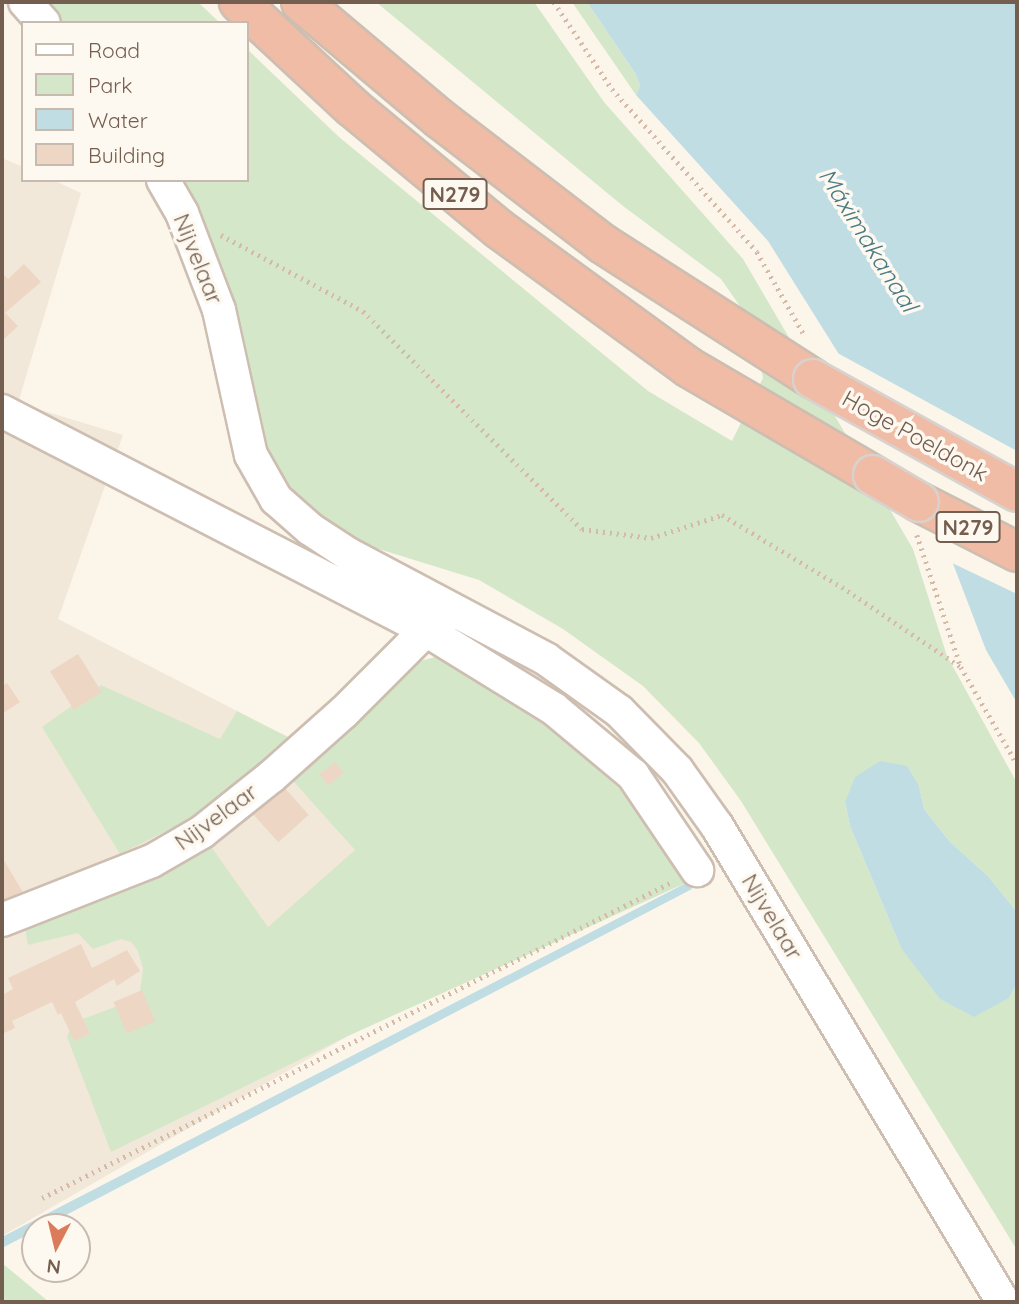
<!DOCTYPE html>
<html>
<head>
<meta charset="utf-8">
<style>
  body { margin:0 }
  #map { position:relative; width:1019px; height:1304px; overflow:hidden; background:#fbf5ea; font-family:Quicksand,sans-serif }
  div>[style] { position:absolute }
  [style*='--x'] { left:calc(var(--x)*1px); top:calc(var(--y)*1px); width:calc(var(--w)*1px); rotate:calc(var(--a)*1deg) }
  .residential>* { inset:0; background:#f2e8d9 }
  .green>* { inset:0; background:#d4e8c9 }
  .water>* { inset:0; background:#c0dde4 }
  .pier>* { inset:0; background:#fbf5ea }
  .building>* { inset:0; background:#eed6c4; transform-origin:0 0 }
  .path>* { height:4.5px; margin-top:-2.25px; transform-origin:0; background:repeating-linear-gradient(90deg,#d4baa7 0 2px,transparent 0 7px) }
  .roads { filter:drop-shadow(2px 0 #cdbeb1) drop-shadow(-2px 0 #cdbeb1) drop-shadow(0 2px #cdbeb1) drop-shadow(0 -2px #cdbeb1) }
  .minor>* { height:32px; margin:-16px; padding:0 16px; transform-origin:16px; border-radius:16px; background:#fff }
  .highway>* { height:38px; margin:-19px; padding:0 19px; transform-origin:19px; border-radius:19px; background:#f0bca6 }
  .bridges { filter:drop-shadow(2px 0 #d8d2ce) drop-shadow(-2px 0 #d8d2ce) drop-shadow(0 2px #d8d2ce) drop-shadow(0 -2px #d8d2ce) }
  .highway-bridge>* { height:38px; margin:-19px; padding:0 19px; transform-origin:19px; border-radius:19px; background:#f0bca6 }
  span { translate:-50% -50%; white-space:nowrap; text-align:center; line-height:1.15; -webkit-text-stroke:7px #fef9f0; paint-order:stroke }
  .shield-label span { padding:2px 5px; background:#fef9f0; border:2px solid; border-radius:5px; -webkit-text-stroke-width:0 }
  .shield-label { font-size:21px; color:#745e4f; font-weight:700 }
  .street-label { font-size:23px; color:#745e4f }
  .water-label { font-size:24px; color:#4a7a85; font-style:italic }
  .frame { position:absolute; inset:0; border:4px solid #745e4f; pointer-events:none }
  .legend { position:absolute; left:21px; top:21px; width:228px; height:161px; box-sizing:border-box; background:#fef9f0; border:2px solid #c7bbb0; margin:0; padding:9px 12px; list-style:none; font-size:21px; color:#745e4f }
  .legend li { display:flex; align-items:center; gap:14px; height:35px }
  .legend b { width:35px; border:2px solid #c7bbb0 }
  .north { position:absolute; left:21px; top:1213px; width:70px; height:70px; box-sizing:border-box; background:#fef9f0; border:2px solid #c7bbb0; border-radius:50%; rotate:187deg; font-size:19px; font-weight:700; line-height:28px; text-align:center; color:#745e4f }
  .north::after { content:''; display:block; margin:auto; width:24px; height:32px; background:#da7b5a; clip-path:polygon(50% 0,100% 100%,50% 72%,0 100%) }
</style>
</head>
<body>
<div id="map">
  <div class="residential">
    <div style="clip-path:polygon(2px 158px,23px 167px,23px 180px,53px 180px,81px 193px,18px 403px,123px 435px,58px 619px,237px 711px,355px 850px,348px 1036px,2px 1236px)"></div>
  </div>
  <div class="green">
    <div style="clip-path:polygon(40px 2px,198px 2px,220px 23px,58px 23px)"></div>
    <div style="clip-path:polygon(376px 2px,534px 2px,604px 102px,743px 259px,913px 549px,947px 656px,1017px 783px,1017px 912px,987px 875px,950px 842px,924px 809px,919px 786px,845px 802px,850px 826px,901px 948px,1009px 998px,1017px 983px,1017px 1250px,741px 801px,699px 743px,643px 686px,563px 629px,479px 580px,340px 537px,283px 490px,261px 449px,179px 180px,247px 180px,247px 49px,339px 137px,648px 391px,732px 441px,763px 378px,751px 322px,721px 279px,623px 206px)"></div>
    <div style="clip-path:polygon(572px 2px,587px 2px,635px 73px,640px 85px,636px 95px)"></div>
    <div style="clip-path:polygon(439px 656px,528px 708px,576px 743px,630px 800px,673px 855px,688px 882px,348px 1036px,111px 1152px,67px 1037px,72px 1023px,139px 998px,143px 969px,138px 951px,131px 942px,121px 939px,93px 949px,78px 933px,28px 945px,23px 918px,205px 838px,268px 927px,355px 850px,286px 773px,416px 662px)"></div>
    <div style="clip-path:polygon(101px 685px,220px 739px,237px 711px,294px 740px,250px 780px,196px 816px,120px 854px,42px 727px)"></div>
    <div style="clip-path:polygon(2px 1263px,49px 1302px,2px 1302px)"></div>
  </div>
  <div class="water">
    <div style="clip-path:polygon(587px 2px,1017px 2px,1017px 703px,986px 650px,947px 548px,857px 383px,768px 241px,636px 95px,640px 85px,635px 73px)"></div>
    <div style="clip-path:polygon(880px 761px,907px 766px,919px 786px,924px 809px,950px 842px,987px 875px,1017px 912px,1017px 983px,1009px 998px,974px 1017px,940px 999px,901px 948px,850px 826px,845px 802px,855px 777px)"></div>
    <div style="clip-path:polygon(688px 882px,692px 889px,43px 1227px,35px 1227px,35px 1231px,2px 1248px,2px 1237px)"></div>
  </div>
  <div class="pier">
    <div style="clip-path:polygon(832px 350px,1017px 451px,1017px 594px,948px 561px)"></div>
  </div>
  <div class="building">
    <div style="clip-path:polygon(24px 264px,41px 282px,5px 313px,18px 326px,2px 341px,2px 273px,8px 279px)"></div>
    <div style="left:78px;top:654px;width:45px;height:33px;rotate:58deg"></div>
    <div style="clip-path:polygon(7px 683px,20px 702px,2px 714px,2px 686px)"></div>
    <div style="left:335px;top:762px;width:14px;height:20px;rotate:51deg"></div>
    <div style="left:282px;top:785px;width:40px;height:41px;rotate:48deg"></div>
    <div style="clip-path:polygon(2px 857px,24px 894px,5px 905px,2px 899px)"></div>
    <div style="clip-path:polygon(81px 944px,92px 968px,127px 950px,140px 971px,117px 986px,114px 979px,75px 1002px,90px 1034px,74px 1041px,61px 1013px,58px 1015px,52px 1002px,12px 1021px,15px 1028px,2px 1034px,2px 995px,13px 989px,8px 978px)"></div>
    <div style="left:142px;top:990px;width:34px;height:31px;rotate:67deg"></div>
  </div>
  <div class="path">
    <div style="--x:554;--y:2;--w:105;--a:56.3"></div>
    <div style="--x:612;--y:89;--w:218;--a:48.3"></div>
    <div style="--x:757;--y:252;--w:97;--a:60.3"></div>
    <div style="--x:221;--y:235;--w:161;--a:28.2"></div>
    <div style="--x:363;--y:311;--w:309;--a:44.9"></div>
    <div style="--x:582;--y:529;--w:70;--a:7.4"></div>
    <div style="--x:651;--y:538;--w:75;--a:-17.9"></div>
    <div style="--x:722;--y:515;--w:140;--a:31"></div>
    <div style="--x:842;--y:587;--w:143;--a:33.9"></div>
    <div style="--x:917;--y:535;--w:139;--a:71.6"></div>
    <div style="--x:961;--y:667;--w:112;--a:60"></div>
    <div style="--x:42;--y:1198;--w:707;--a:-26.64"></div>
  </div>
  <div class="roads">
    <div class="minor">
      <div style="--x:25;--y:2;--w:28;--a:48"></div>
      <div style="--x:163;--y:180;--w:38;--a:60"></div>
      <div style="--x:182;--y:213;--w:104;--a:69.1"></div>
      <div style="--x:219;--y:310;--w:148;--a:77.6"></div>
      <div style="--x:251;--y:455;--w:51;--a:60.4"></div>
      <div style="--x:276;--y:499;--w:45;--a:41.4"></div>
      <div style="--x:310;--y:529;--w:45;--a:33.3"></div>
      <div style="--x:348;--y:554;--w:224;--a:27.9"></div>
      <div style="--x:546;--y:659;--w:90;--a:35.5"></div>
      <div style="--x:619;--y:711;--w:83;--a:45.5"></div>
      <div style="--x:677;--y:770;--w:69;--a:54.5"></div>
      <div style="--x:717;--y:826;--w:555;--a:59"></div>
      <div style="--x:2;--y:411;--w:477;--a:27.3"></div>
      <div style="--x:426;--y:630;--w:150;--a:31.7"></div>
      <div style="--x:554;--y:709;--w:103;--a:39.9"></div>
      <div style="--x:633;--y:775;--w:115;--a:56"></div>
      <div style="--x:2;--y:920;--w:161;--a:-21.5"></div>
      <div style="--x:152;--y:861;--w:58;--a:-30.1"></div>
      <div style="--x:202;--y:832;--w:88;--a:-38.6"></div>
      <div style="--x:271;--y:777;--w:98;--a:-41.7"></div>
      <div style="--x:344;--y:712;--w:116;--a:-45"></div>
      <div style="--x:426;--y:630;--w:19;--a:-32"></div>
    </div>
    <div class="highway">
      <div style="--x:239;--y:2;--w:154;--a:42.9"></div>
      <div style="--x:352;--y:107;--w:191;--a:39.7"></div>
      <div style="--x:499;--y:229;--w:234;--a:36.1"></div>
      <div style="--x:688;--y:367;--w:214;--a:30.3"></div>
      <div style="--x:301;--y:2;--w:182;--a:40.1"></div>
      <div style="--x:440;--y:119;--w:205;--a:37.5"></div>
      <div style="--x:603;--y:244;--w:250;--a:32.7"></div>
      <div style="--x:919;--y:502;--w:110;--a:27"></div>
    </div>
  </div>
  <div class="bridges">
    <div class="highway-bridge">
      <div style="--x:813;--y:379;--w:233;--a:29"></div>
      <div style="--x:873;--y:475;--w:53;--a:30.4"></div>
    </div>
  </div>
  <div class="shield-label">
    <span style="left:455px;top:194px">N279</span>
    <span style="left:968px;top:527px">N279</span>
  </div>
  <div class="street-label">
    <span style="left:198px;top:259px;rotate:68deg">Nijvelaar</span>
    <span style="left:915px;top:436px;rotate:29deg">Hoge Poeldonk</span>
    <span style="left:216px;top:817px;rotate:-36deg">Nijvelaar</span>
    <span style="left:772px;top:917px;rotate:59deg">Nijvelaar</span>
  </div>
  <div class="water-label">
    <span style="left:868px;top:240px;rotate:58deg">Máximakanaal</span>
  </div>
  <div class="frame"></div>
  <ul class="legend">
  <li><b style="height:9px;background:#fff"></b>Road</li>
  <li><b style="height:19px;background:#d4e8c9"></b>Park</li>
  <li><b style="height:19px;background:#c0dde4"></b>Water</li>
  <li><b style="height:19px;background:#eed6c4"></b>Building</li>
  </ul>
  <div class="north">N</div>
</div>
</body>
</html>
